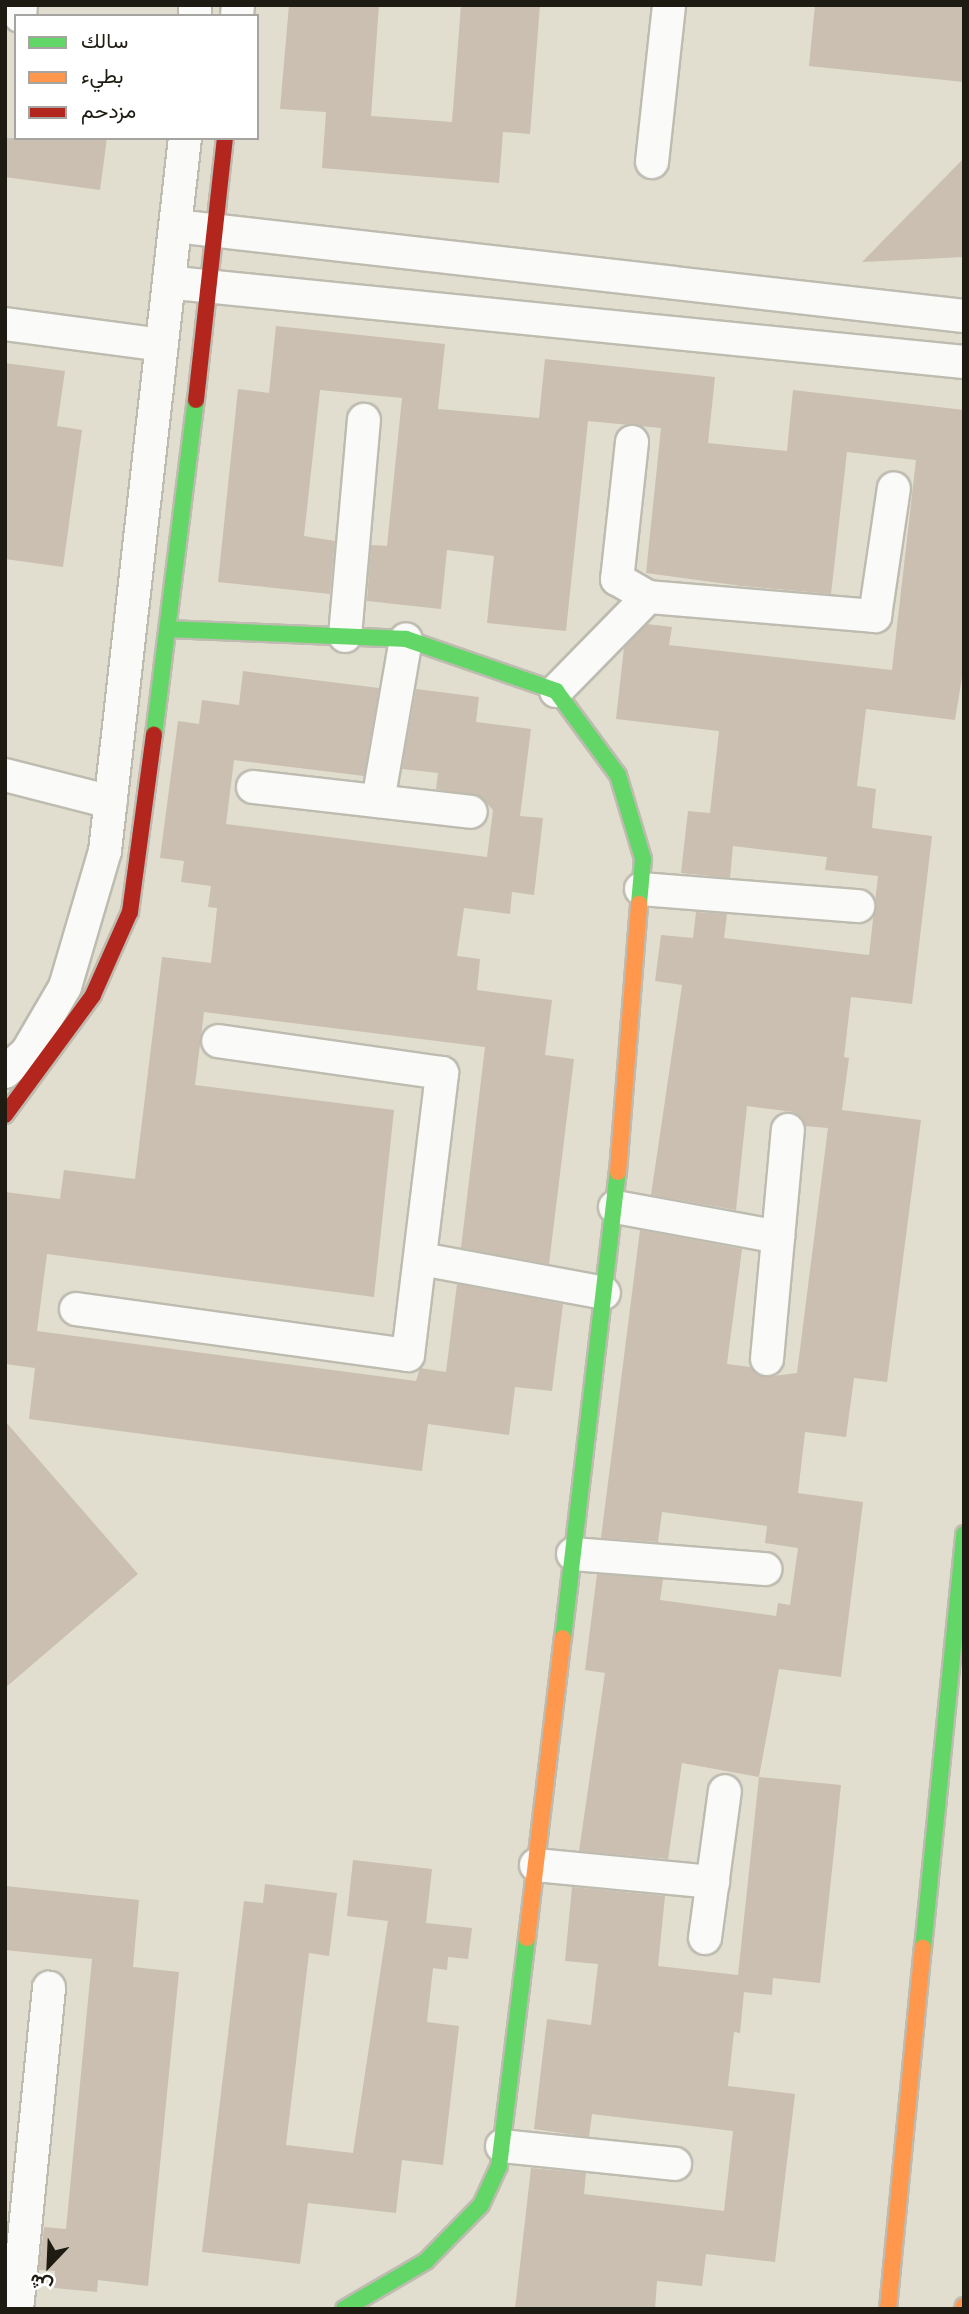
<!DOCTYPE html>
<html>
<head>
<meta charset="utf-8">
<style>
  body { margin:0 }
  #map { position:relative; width:969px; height:2314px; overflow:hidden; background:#e1decf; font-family:"Exo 2",Vazirmatn,sans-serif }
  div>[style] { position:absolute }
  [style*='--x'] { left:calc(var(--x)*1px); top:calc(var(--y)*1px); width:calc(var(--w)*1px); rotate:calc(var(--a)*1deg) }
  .building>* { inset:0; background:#cabfb0 }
  .roads { filter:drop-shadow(2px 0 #bebbb0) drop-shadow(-2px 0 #bebbb0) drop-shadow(0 2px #bebbb0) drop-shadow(0 -2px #bebbb0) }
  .street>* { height:32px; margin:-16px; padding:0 16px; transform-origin:16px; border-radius:16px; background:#fafaf8 }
  .fast>* { height:16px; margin:-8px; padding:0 8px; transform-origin:8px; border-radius:8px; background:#63d668 }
  .slow>* { height:16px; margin:-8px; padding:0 8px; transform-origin:8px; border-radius:8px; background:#ff974d }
  .jam>* { height:16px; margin:-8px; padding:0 8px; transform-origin:8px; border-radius:8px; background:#b3261e }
  span { translate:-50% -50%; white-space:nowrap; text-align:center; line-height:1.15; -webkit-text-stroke:7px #fff; paint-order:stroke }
  .frame { position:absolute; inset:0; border:7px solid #1e1c12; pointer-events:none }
  .legend { position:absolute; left:14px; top:14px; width:245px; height:126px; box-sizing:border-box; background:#fff; border:2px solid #a5a4a0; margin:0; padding:9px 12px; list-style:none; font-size:21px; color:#1e1c12 }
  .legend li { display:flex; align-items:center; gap:14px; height:35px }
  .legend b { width:35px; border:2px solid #a5a4a0 }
  .north { position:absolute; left:14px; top:2230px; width:70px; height:70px; -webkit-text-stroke:5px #fff; paint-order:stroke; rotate:203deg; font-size:19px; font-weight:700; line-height:28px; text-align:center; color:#1e1c12 }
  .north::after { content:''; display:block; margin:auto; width:24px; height:32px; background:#1e1c12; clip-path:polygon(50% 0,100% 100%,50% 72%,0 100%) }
</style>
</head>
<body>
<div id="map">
  <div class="building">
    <div style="clip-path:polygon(289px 5px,379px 5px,371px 116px,452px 122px,461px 5px,540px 5px,530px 134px,503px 132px,499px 183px,322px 168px,326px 112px,280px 109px)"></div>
    <div style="clip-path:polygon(815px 5px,964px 5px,964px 82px,809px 66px)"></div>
    <div style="clip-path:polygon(5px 138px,107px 138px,100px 190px,5px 177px)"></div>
    <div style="clip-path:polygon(964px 158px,964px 257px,862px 262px)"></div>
    <div style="clip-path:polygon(276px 326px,445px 344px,438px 409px,539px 418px,545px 359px,715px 377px,708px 443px,787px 451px,793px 390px,964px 410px,964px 665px,955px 720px,866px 709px,857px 786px,876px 789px,872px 828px,932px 836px,912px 1004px,851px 997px,844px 1057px,849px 1058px,842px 1110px,921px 1120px,887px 1382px,854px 1378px,846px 1437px,805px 1432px,798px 1493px,863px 1502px,841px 1677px,779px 1669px,759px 1777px,682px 1763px,668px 1859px,579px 1851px,605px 1673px,585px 1670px,597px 1574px,663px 1579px,660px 1600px,776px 1616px,778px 1603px,790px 1605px,798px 1548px,765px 1543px,767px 1526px,662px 1512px,658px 1542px,601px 1538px,640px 1230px,742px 1249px,727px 1364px,750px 1367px,765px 1377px,797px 1373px,828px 1128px,805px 1126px,794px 1112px,747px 1106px,736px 1210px,651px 1195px,682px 985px,655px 981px,661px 935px,693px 938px,696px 912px,727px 914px,724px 938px,869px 955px,878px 876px,825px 870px,827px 857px,733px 846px,730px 878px,681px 873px,688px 811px,710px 813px,719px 731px,616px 719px,624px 648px,647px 624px,672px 627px,669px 645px,892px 670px,916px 460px,847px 452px,831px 594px,742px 586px,646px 573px,661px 428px,588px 421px,566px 631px,487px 623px,494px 556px,447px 550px,441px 609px,367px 601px,371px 545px,387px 546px,402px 398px,320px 390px,304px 536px,335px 541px,330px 594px,218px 582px,238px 389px,269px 393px)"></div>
    <div style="clip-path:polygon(5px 363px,65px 371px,57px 426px,82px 430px,63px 567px,5px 559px)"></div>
    <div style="clip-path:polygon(243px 671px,379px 688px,364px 776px,234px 760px,226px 824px,487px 857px,493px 810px,482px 798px,436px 789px,438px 773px,402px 769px,416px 689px,479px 697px,476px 722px,531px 729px,520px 816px,543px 818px,534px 895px,512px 892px,510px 914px,464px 908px,457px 956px,480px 959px,477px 990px,552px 1000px,545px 1055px,574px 1059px,549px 1264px,461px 1248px,485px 1047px,204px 1012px,195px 1085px,394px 1110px,374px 1297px,47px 1254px,37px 1331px,416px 1381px,420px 1368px,446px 1372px,457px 1284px,563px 1304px,552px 1391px,515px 1387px,509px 1435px,428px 1424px,422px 1471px,29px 1419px,35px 1368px,5px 1364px,5px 1192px,60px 1199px,64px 1170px,135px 1179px,162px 957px,211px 963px,217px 908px,208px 907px,211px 886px,181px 882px,184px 861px,160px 858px,178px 721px,199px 724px,202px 700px,239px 705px)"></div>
    <div style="clip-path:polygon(5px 1421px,138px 1574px,5px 1688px)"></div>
    <div style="clip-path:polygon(759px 1777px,841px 1785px,820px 1983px,773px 1978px,772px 1995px,744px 1992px,740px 2033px,734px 2032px,728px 2086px,795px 2094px,775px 2262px,706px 2254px,702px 2286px,657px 2281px,655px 2309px,515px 2309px,531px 2168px,586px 2173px,584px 2194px,724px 2211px,733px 2131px,592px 2114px,589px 2137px,534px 2129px,547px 2019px,591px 2025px,598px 1964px,565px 1961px,572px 1887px,665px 1896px,658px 1966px,738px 1975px)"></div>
    <div style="clip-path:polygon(353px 1860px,432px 1869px,426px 1923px,472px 1928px,468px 1959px,448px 1957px,447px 1970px,433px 1968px,427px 2022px,459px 2026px,443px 2165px,402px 2160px,396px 2213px,308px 2203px,300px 2264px,202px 2252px,244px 1901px,263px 1903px,265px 1884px,337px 1893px,329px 1956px,309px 1953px,286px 2145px,353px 2153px,388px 1921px,347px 1916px)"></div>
    <div style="clip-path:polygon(5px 1886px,139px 1900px,133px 1967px,179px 1972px,148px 2286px,98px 2280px,97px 2292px,54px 2288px,55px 2271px,39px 2270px,44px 2227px,66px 2229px,92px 1959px,5px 1950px)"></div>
  </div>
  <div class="roads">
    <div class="street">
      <div style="--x:20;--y:16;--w:11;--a:-85"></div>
      <div style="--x:195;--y:16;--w:11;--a:-90"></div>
      <div style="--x:237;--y:16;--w:11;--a:-85"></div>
      <div style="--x:652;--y:162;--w:158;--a:-83.8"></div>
      <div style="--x:193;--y:228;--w:776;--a:6.51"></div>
      <div style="--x:185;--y:284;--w:783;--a:5.72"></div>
      <div style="--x:5;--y:324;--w:158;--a:7.6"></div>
      <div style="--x:632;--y:442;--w:138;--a:96.2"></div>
      <div style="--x:617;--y:579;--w:36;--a:30"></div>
      <div style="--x:345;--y:636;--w:217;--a:-85"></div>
      <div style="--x:556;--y:691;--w:132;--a:-45.6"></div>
      <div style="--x:648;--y:597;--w:228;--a:4.8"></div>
      <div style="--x:875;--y:616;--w:129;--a:-81.6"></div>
      <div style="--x:5;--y:775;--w:109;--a:14.3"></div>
      <div style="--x:253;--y:787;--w:219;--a:6.5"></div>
      <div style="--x:378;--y:801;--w:164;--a:-80.2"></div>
      <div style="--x:641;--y:889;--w:218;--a:4.5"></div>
      <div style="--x:5;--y:1072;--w:30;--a:-42"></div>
      <div style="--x:27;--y:1052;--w:75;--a:-59.7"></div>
      <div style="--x:65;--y:987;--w:142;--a:-73.6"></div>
      <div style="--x:105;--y:851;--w:717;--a:-83.6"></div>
      <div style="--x:615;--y:1207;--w:166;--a:10.4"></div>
      <div style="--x:421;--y:1259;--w:186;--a:10.5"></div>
      <div style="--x:76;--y:1309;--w:335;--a:7.9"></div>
      <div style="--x:408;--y:1355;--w:284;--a:-83.1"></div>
      <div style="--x:442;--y:1073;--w:226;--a:-171.9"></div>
      <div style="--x:767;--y:1359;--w:230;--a:-84.8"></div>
      <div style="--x:573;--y:1554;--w:193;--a:4.5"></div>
      <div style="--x:536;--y:1865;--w:178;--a:5.5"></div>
      <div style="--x:705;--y:1938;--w:148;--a:-82.3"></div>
      <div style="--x:502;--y:2146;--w:174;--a:5.9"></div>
      <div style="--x:17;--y:2309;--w:323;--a:-84.3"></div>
    </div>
    <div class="fast">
      <div style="--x:169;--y:629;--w:237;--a:2.4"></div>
      <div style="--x:406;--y:639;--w:159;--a:19.1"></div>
      <div style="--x:556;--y:691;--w:104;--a:53.6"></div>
      <div style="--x:618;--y:775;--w:88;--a:73.4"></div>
      <div style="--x:643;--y:859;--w:45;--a:95.1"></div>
      <div style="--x:154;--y:735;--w:338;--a:-82.9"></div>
      <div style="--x:563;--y:1638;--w:469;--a:-83.3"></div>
      <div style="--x:923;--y:1948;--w:416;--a:-84.3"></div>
      <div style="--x:344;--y:2309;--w:95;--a:-30.3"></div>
      <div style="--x:426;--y:2261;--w:78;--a:-45.5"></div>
      <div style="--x:481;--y:2205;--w:43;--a:-65.2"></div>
      <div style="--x:499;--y:2166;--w:230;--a:-83"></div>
    </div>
    <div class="slow">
      <div style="--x:618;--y:1172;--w:269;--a:-85.5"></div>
      <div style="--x:527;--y:1938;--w:302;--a:-83.2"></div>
      <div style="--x:888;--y:2309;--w:363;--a:-84.5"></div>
      <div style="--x:963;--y:2309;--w:3;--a:-72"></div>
    </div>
    <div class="jam">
      <div style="--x:196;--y:400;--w:264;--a:-83.7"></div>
      <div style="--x:5;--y:1115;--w:149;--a:-53.7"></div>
      <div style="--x:93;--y:995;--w:91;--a:-66"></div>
      <div style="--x:130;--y:912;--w:179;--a:-82.3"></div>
    </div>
  </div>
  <div class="frame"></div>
  <ul class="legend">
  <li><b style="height:9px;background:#63d668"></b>سالك</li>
  <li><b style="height:9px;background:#ff974d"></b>بطيء</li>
  <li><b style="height:9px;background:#b3261e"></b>مزدحم</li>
  </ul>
  <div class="north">ش</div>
</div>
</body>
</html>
